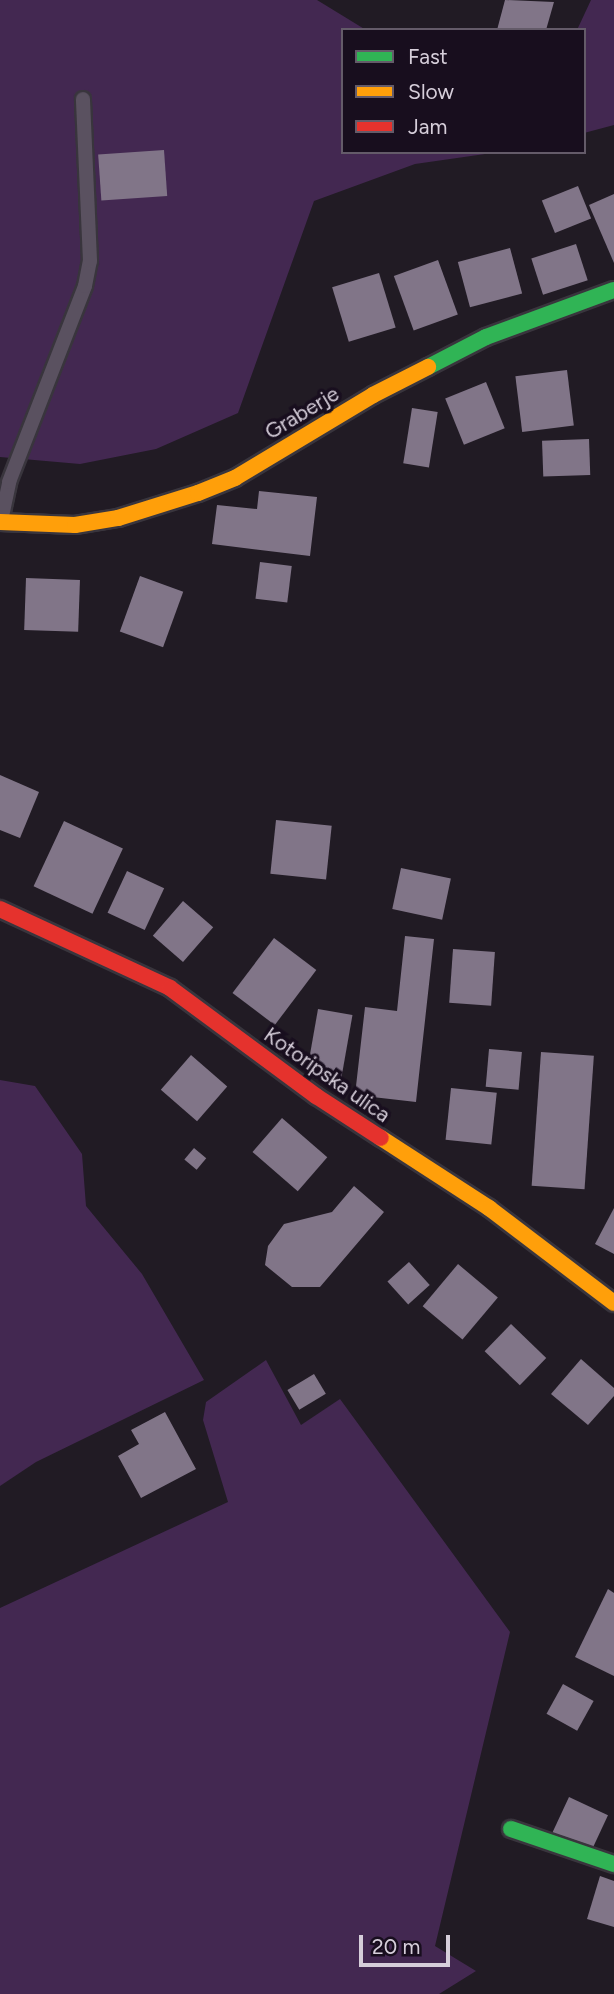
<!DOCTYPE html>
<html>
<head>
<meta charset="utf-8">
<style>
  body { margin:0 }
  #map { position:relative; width:614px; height:1994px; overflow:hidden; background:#211b24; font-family:Figtree,sans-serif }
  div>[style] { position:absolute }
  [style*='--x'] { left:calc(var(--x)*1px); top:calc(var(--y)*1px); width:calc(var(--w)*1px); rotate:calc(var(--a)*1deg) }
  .green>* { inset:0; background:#432851 }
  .building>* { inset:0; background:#817588; transform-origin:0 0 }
  .roads { filter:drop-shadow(2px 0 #39353d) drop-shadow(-2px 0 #39353d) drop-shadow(0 2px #39353d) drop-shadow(0 -2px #39353d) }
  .lane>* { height:14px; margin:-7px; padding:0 7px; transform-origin:7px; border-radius:7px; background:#5a5160 }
  .fast>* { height:16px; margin:-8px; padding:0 8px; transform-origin:8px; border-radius:8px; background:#30b455 }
  .slow>* { height:16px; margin:-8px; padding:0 8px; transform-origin:8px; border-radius:8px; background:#ff9f0a }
  .jam>* { height:16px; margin:-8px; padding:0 8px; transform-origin:8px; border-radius:8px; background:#e5322d }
  span { translate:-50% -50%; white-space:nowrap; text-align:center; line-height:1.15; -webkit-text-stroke:7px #180e1e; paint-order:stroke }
  .street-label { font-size:21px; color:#d6ceda }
  .legend { position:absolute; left:341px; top:28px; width:245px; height:126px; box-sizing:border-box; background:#180e1e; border:2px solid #645b69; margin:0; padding:9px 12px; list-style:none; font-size:21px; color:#d6ceda }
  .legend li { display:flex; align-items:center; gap:14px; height:35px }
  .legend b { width:35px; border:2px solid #645b69 }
  .scale { position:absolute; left:359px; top:1935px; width:91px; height:32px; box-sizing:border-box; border:4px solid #d6ceda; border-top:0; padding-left:9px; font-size:21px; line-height:24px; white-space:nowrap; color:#d6ceda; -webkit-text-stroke:5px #180e1e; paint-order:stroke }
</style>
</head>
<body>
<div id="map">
  <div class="green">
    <div style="clip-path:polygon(0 0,317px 0,366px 30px,343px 30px,343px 152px,499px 152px,415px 164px,314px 201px,238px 413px,156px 449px,80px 464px,0 457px)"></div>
    <div style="clip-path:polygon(591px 0,614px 0,614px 125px,584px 133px,584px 30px,577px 30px)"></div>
    <div style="clip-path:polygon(0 1080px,35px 1086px,82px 1154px,86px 1206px,142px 1274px,204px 1380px,36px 1462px,0 1486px)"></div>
    <div style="clip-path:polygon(266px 1360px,301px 1425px,340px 1399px,510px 1632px,435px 1946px,476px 1971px,439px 1994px,0 1994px,0 1608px,228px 1502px,203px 1420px,206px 1402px)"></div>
  </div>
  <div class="building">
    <div style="clip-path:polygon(505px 0,554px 2px,546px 30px,497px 30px)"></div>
    <div style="left:164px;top:150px;width:46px;height:66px;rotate:86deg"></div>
    <div style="left:578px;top:186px;width:35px;height:39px;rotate:68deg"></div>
    <div style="clip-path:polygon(614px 194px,614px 263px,589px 205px)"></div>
    <div style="left:576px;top:244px;width:38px;height:47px;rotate:72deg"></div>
    <div style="left:510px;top:248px;width:47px;height:54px;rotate:75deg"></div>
    <div style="left:438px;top:260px;width:58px;height:47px;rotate:70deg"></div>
    <div style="left:379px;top:273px;width:57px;height:49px;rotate:73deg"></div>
    <div style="left:567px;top:370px;width:56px;height:52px;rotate:83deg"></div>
    <div style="left:486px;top:382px;width:50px;height:44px;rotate:68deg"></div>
    <div style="left:412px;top:408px;width:26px;height:56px;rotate:9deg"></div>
    <div style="left:589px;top:439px;width:36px;height:47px;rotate:88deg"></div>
    <div style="clip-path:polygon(259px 491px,317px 497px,310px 556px,212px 544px,217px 505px,257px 509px)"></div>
    <div style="left:260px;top:562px;width:32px;height:37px;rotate:7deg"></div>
    <div style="left:140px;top:576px;width:46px;height:59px;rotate:20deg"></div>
    <div style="left:26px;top:578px;width:54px;height:52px;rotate:2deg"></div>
    <div style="clip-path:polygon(0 775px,39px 792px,20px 838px,0 830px)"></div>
    <div style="left:276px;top:820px;width:56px;height:54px;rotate:6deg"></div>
    <div style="left:64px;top:821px;width:65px;height:72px;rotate:25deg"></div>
    <div style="left:401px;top:868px;width:51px;height:42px;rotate:12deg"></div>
    <div style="left:127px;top:871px;width:41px;height:46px;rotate:25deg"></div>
    <div style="left:183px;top:901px;width:40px;height:46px;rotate:41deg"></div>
    <div style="clip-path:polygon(405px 936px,434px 939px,416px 1102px,355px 1095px,365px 1007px,397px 1011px)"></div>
    <div style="left:274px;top:938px;width:53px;height:69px;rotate:37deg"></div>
    <div style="left:453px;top:949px;width:42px;height:54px;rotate:4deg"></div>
    <div style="left:318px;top:1009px;width:35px;height:68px;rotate:10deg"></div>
    <div style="left:489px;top:1049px;width:33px;height:38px;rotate:5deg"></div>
    <div style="left:541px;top:1052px;width:53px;height:134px;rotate:4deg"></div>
    <div style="left:191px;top:1055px;width:48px;height:46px;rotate:41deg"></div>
    <div style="left:451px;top:1088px;width:46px;height:52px;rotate:6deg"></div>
    <div style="left:282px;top:1118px;width:60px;height:45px;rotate:41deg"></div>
    <div style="left:194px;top:1148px;width:16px;height:15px;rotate:40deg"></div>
    <div style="clip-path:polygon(354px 1186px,384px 1212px,320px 1287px,292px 1287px,265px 1265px,268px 1246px,284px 1224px,332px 1212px)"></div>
    <div style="clip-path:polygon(614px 1208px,614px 1254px,595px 1244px)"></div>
    <div style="left:409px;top:1262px;width:31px;height:29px;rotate:48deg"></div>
    <div style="left:458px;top:1264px;width:52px;height:55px;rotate:40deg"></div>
    <div style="left:511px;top:1324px;width:49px;height:38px;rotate:44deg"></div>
    <div style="clip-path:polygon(581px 1359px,614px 1388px,614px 1396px,588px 1425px,551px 1394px)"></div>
    <div style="left:314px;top:1374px;width:23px;height:31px;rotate:59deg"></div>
    <div style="clip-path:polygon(165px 1412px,196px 1469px,141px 1498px,118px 1456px,139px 1444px,131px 1430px)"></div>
    <div style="clip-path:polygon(608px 1589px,614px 1593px,614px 1676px,575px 1657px)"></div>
    <div style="left:563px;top:1684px;width:35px;height:34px;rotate:29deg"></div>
    <div style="left:569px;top:1797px;width:43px;height:40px;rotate:25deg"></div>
    <div style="clip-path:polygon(600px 1876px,614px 1881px,614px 1927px,587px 1919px)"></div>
  </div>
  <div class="roads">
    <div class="lane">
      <div style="--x:1;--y:521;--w:40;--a:-78"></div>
      <div style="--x:9;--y:482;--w:210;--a:-68.8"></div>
      <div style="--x:85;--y:286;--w:25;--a:-79"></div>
      <div style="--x:90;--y:261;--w:162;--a:-92.5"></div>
    </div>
    <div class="fast">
      <div style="--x:428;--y:367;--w:65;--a:-27.3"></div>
      <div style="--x:486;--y:337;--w:136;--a:-20.2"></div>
      <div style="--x:511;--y:1829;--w:109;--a:18.8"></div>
    </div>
    <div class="slow">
      <div style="--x:0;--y:522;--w:75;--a:2.3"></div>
      <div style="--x:75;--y:525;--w:44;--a:-9.2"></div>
      <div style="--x:118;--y:518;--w:84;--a:-17.4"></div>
      <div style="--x:198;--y:493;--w:40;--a:-22"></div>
      <div style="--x:235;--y:478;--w:161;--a:-31"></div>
      <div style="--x:373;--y:395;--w:62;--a:-27"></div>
      <div style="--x:381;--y:1138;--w:129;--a:32.9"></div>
      <div style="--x:489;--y:1208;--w:157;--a:37.2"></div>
    </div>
    <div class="jam">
      <div style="--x:0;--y:909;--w:187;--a:24.9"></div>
      <div style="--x:170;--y:988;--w:182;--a:36.5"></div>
      <div style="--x:316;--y:1096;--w:77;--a:32.9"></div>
    </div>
  </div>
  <div class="street-label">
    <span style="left:302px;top:413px;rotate:-31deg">Graberje</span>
    <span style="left:327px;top:1075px;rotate:35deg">Kotoripska ulica</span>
  </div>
  <ul class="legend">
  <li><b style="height:9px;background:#30b455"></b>Fast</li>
  <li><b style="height:9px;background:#ff9f0a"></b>Slow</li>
  <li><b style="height:9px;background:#e5322d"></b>Jam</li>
  </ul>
  <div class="scale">20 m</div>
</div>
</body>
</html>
